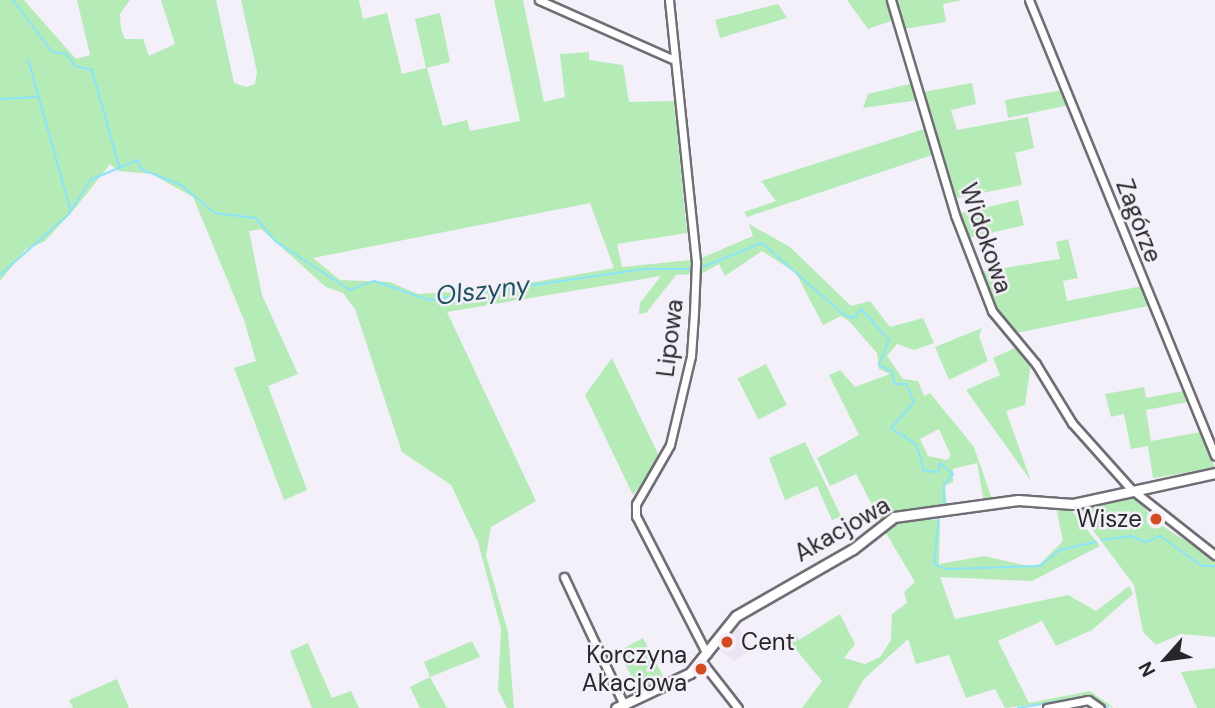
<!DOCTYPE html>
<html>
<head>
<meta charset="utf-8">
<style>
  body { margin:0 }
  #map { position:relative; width:1215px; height:708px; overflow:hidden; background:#f4f0f9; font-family:"DM Sans",sans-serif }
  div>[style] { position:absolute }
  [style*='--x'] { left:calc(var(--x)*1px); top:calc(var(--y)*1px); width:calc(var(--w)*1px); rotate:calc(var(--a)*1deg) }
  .built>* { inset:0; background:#ece4f4 }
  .green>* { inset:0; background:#b5ebb7; transform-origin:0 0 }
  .stream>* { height:2px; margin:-1px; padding:0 1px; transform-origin:1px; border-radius:1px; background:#8ce4f8 }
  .roads { filter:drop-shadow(2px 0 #716d75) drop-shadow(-2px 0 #716d75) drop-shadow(0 2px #716d75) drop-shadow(0 -2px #716d75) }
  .minor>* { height:7px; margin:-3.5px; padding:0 3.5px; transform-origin:3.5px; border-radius:3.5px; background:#fff }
  .tertiary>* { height:9px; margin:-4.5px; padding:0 4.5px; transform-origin:4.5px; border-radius:4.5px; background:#fff }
  .dots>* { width:19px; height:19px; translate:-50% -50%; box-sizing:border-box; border:4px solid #f4f0f9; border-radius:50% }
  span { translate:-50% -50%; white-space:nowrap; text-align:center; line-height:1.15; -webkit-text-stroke:5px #f4f0f9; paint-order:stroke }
  .street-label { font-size:24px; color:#28262a }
  .poi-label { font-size:24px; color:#28262a }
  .right { translate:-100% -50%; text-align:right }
  .left { translate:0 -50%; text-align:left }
  .water-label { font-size:26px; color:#20535e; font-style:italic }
  .north { position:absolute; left:1131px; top:624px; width:70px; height:70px; -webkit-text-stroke:5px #f4f0f9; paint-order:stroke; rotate:242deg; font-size:19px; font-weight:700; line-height:28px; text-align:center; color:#28262a }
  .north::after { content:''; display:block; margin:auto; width:24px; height:32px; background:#28262a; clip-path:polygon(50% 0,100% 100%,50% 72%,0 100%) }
</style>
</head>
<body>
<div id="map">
  <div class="built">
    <div style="clip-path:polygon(736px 623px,752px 649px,734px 661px,716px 647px)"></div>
  </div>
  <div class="green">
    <div style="clip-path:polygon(evenodd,0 0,24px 0,76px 59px,90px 55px,77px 0,130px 0,120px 14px,121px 29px,125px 39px,143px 39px,149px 56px,175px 44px,161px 0,216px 0,234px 83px,246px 87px,255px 84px,257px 72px,241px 0,359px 0,363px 19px,387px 13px,402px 74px,426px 68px,415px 19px,440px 13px,450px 62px,427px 68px,443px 126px,467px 120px,470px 131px,520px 121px,494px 0,523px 0,544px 102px,565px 97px,560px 54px,589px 52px,589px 60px,623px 65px,629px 102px,674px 101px,687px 233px,617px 244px,622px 267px,691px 260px,692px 274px,676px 275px,646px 313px,639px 314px,640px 303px,661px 276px,447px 312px,536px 501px,491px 527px,486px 556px,508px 632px,514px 708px,507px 708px,498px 690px,501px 629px,478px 542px,451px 485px,402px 452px,355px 309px,343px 293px,326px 287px,261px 229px,249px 231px,262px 295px,298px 374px,268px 386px,307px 490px,284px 500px,234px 368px,256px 361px,244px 320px,193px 197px,152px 174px,118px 171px,110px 164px,77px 206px,45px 241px,25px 250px,0 281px,0 0,590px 203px,614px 268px,489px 290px,418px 294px,390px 282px,340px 280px,313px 258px,590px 203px)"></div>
    <div style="clip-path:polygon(847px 0,888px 0,894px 20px,868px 29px)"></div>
    <div style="clip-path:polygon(894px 0,962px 0,943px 4px,946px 22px,904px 29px)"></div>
    <div style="clip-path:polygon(778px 4px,787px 18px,720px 38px,715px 20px)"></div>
    <div style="clip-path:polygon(913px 83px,919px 100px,863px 108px,868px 94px)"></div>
    <div style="clip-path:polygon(972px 83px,976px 104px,951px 110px,957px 130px,1028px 117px,1034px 148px,1015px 153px,1022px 185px,953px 199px,923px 92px)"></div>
    <div style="clip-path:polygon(1063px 90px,1069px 105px,1008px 118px,1005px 100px)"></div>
    <div style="clip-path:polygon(927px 128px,935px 154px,747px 217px,744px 212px,776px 201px,761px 181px)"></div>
    <div style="left:1018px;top:200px;width:26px;height:61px;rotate:77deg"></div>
    <div style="clip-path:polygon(evenodd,749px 224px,790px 247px,851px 306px,870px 301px,890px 327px,923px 318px,934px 343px,914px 350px,897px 344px,887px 356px,903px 379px,918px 381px,924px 396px,930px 393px,974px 447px,992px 499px,984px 502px,977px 463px,953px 469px,953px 482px,945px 486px,947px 509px,908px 509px,880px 520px,856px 474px,830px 486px,817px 458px,859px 435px,829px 375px,840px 370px,855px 387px,890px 374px,879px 369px,877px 353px,849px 321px,841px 316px,823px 325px,796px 273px,762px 251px,725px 276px,719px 264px,699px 275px,699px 259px,753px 236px,749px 224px,939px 429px,951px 456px,947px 460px,928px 456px,920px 439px,939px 429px)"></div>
    <div style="clip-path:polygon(1068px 239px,1078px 278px,1063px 281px,1067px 301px,1142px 286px,1148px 306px,1016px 333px,998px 313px,978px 272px,1060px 259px,1056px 242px)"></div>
    <div style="clip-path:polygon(982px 328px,979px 336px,988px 361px,949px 380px,935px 347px)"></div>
    <div style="clip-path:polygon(1019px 346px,1031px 363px,1025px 405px,1006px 411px,1031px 481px,966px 390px,1000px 375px,993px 358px)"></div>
    <div style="clip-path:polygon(612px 358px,661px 460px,633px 495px,585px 395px)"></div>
    <div style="left:766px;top:364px;width:46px;height:32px;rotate:63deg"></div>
    <div style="clip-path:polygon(1144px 387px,1146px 398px,1183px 391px,1188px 402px,1146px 410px,1151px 441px,1201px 432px,1215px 468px,1153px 478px,1148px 446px,1131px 449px,1124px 414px,1111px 417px,1105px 394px)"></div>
    <div style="clip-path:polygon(805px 442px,841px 516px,832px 520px,817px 486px,785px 500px,769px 458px)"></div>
    <div style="clip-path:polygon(1132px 494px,1156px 522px,1215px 559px,1215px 637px,1181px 634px,1156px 645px,1143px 632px,1134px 585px,1077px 509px)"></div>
    <div style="clip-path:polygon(1056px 507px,1069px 507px,1100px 546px,1032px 581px,940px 577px,955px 619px,1068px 595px,1096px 611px,1129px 586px,1133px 594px,1092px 630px,1056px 646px,1042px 621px,998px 641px,1029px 703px,1090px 691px,1114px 708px,1085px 698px,1005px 708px,995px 689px,966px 698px,949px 655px,916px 664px,908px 639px,863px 680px,848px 708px,802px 708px,822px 681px,788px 640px,795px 634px,799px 640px,840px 614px,855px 644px,844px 658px,865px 664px,880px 657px,891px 640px,892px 614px,907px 603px,904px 592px,915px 582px,883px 528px,903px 517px,940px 520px,939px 564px,984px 556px,1028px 566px,1040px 564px,1063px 541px)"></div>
    <div style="left:643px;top:638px;width:49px;height:28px;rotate:62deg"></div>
    <div style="clip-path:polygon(472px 641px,480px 657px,430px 677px,447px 708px,420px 708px,410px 687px,430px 677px,424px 662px)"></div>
    <div style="clip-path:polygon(308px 643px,332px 698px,351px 691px,359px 708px,312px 708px,290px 651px)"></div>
    <div style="clip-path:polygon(1215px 668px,1215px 708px,1197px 708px,1181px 672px)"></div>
    <div style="clip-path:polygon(117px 679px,129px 708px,73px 708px,69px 700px)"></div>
  </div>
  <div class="stream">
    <div style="--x:13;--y:0;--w:65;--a:53.1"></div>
    <div style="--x:52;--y:52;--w:15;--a:8"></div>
    <div style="--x:67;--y:54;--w:14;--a:56"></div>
    <div style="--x:75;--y:66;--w:17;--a:13"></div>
    <div style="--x:92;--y:70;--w:100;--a:74.3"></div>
    <div style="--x:28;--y:59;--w:155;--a:74.3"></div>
    <div style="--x:0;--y:99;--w:37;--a:-3"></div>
    <div style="--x:700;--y:268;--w:67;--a:-22"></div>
    <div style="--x:762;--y:243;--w:108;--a:41.2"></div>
    <div style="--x:843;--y:314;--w:11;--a:22"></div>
    <div style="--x:853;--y:318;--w:12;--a:-48"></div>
    <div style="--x:861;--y:309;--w:42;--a:47.9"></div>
    <div style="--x:889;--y:340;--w:27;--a:112"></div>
    <div style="--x:879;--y:365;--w:13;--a:27"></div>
    <div style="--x:891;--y:371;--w:14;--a:73"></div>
    <div style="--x:895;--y:384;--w:11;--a:0"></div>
    <div style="--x:906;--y:384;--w:21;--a:67"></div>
    <div style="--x:914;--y:403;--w:34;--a:133"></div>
    <div style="--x:891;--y:428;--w:30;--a:33"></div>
    <div style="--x:916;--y:444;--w:28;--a:73"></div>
    <div style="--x:924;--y:471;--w:14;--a:4"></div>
    <div style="--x:938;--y:472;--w:9;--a:-77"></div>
    <div style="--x:940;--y:463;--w:17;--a:40"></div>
    <div style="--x:953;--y:474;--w:14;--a:129"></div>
    <div style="--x:944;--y:485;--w:22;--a:90"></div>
    <div style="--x:0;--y:275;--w:92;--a:-41.5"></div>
    <div style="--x:69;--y:214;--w:40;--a:-58"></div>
    <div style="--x:90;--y:180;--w:52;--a:-22.6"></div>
    <div style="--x:138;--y:160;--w:9;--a:72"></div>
    <div style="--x:141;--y:169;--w:43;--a:21.8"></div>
    <div style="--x:181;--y:185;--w:44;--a:39.5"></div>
    <div style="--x:215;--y:213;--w:41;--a:7"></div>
    <div style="--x:256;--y:218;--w:30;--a:50"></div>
    <div style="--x:275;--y:241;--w:90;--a:33.2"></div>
    <div style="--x:350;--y:290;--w:26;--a:-21"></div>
    <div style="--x:374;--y:281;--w:58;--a:19.1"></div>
    <div style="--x:429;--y:300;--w:217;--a:-8.2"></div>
    <div style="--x:644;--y:269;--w:48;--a:0"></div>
    <div style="--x:939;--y:515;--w:49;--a:95.8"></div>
    <div style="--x:934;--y:564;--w:13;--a:23"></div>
    <div style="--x:946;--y:569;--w:94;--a:-1.8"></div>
    <div style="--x:1040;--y:566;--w:26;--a:-39"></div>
    <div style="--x:1060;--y:550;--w:37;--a:-13"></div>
    <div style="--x:1102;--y:540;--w:29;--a:-8"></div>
    <div style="--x:1131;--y:536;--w:16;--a:22"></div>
    <div style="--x:1146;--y:542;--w:15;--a:-23"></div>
    <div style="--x:1160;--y:536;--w:52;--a:35.5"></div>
    <div style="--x:1202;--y:566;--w:13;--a:0"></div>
    <div style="--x:1018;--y:708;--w:72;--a:-9.6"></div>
    <div style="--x:1089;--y:696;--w:22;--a:32"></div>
  </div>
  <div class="roads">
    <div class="minor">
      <div style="--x:539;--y:0;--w:145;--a:23.9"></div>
      <div style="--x:669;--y:0;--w:264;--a:84.1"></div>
      <div style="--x:696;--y:263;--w:50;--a:92.3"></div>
      <div style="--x:694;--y:313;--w:43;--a:94"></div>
      <div style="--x:691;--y:356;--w:91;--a:103.3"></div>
      <div style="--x:670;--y:445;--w:68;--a:120"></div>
      <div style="--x:636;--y:504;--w:12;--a:90"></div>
      <div style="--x:636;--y:516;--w:155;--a:62.8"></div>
      <div style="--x:891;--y:0;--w:224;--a:73.4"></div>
      <div style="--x:955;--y:215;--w:103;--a:68.9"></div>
      <div style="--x:992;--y:311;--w:69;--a:50.3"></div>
      <div style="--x:1036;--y:364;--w:69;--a:58.6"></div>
      <div style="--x:1072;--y:423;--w:89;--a:48.2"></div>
      <div style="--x:1131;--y:489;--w:107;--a:38.2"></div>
      <div style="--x:1029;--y:0;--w:492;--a:67.8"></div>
      <div style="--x:564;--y:577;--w:141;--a:64.9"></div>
      <div style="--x:702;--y:662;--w:58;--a:52"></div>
      <div style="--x:1047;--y:708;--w:42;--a:-11"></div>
      <div style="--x:1088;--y:700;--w:14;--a:34"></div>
    </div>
    <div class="tertiary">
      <div style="--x:616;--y:708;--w:82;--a:-25.3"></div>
      <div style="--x:690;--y:673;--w:73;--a:-51.1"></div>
      <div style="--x:736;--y:616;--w:135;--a:-29.8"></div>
      <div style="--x:853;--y:549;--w:52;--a:-38"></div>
      <div style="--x:894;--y:517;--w:125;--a:-7.8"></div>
      <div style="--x:1018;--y:500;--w:55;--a:4.2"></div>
      <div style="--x:1073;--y:504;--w:145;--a:-12.3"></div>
    </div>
  </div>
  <div class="dots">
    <div style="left:1156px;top:519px;background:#d44b21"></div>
    <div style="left:727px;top:642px;background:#d44b21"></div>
    <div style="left:701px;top:669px;background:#d44b21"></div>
  </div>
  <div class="street-label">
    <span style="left:1139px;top:221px;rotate:69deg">Zagórze</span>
    <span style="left:986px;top:238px;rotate:71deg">Widokowa</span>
    <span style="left:670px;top:338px;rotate:-83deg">Lipowa</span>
    <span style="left:842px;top:529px;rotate:-30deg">Akacjowa</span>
  </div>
  <div class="poi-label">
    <span class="right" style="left:1142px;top:519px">Wisze</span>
    <span class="left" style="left:741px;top:642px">Cent</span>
    <span class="right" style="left:687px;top:669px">Korczyna<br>Akacjowa</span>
  </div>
  <div class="water-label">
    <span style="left:483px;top:291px;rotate:-7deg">Olszyny</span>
  </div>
  <div class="north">N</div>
</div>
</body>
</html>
